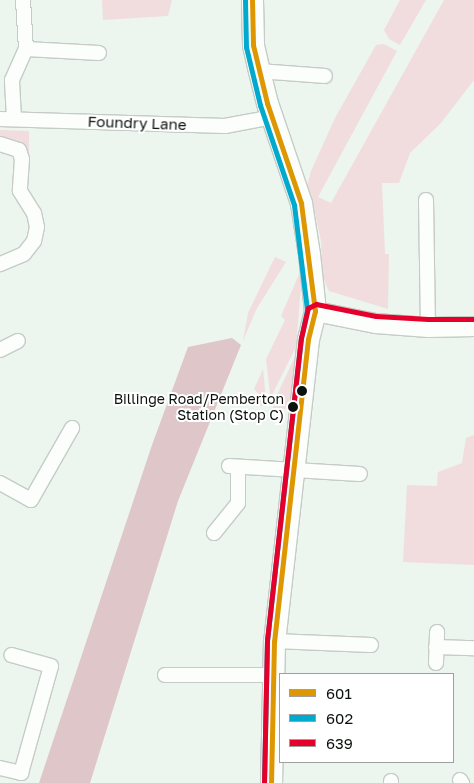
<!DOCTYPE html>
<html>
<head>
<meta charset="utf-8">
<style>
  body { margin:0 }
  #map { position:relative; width:474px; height:783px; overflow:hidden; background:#ecf5ee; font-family:"Golos Text",sans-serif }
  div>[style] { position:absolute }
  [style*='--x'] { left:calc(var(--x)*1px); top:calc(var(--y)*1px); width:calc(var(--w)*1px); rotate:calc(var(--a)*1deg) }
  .green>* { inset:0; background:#f2ddde }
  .forest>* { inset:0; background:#dec6c9 }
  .roads { filter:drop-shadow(1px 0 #c5ccc7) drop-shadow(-1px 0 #c5ccc7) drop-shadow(0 1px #c5ccc7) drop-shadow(0 -1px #c5ccc7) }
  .street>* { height:14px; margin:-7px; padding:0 7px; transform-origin:7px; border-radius:7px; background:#fcfefc }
  .secondary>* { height:19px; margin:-9.5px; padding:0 9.5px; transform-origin:9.5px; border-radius:9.5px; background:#fcfefc }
  .primary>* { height:21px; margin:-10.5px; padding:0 10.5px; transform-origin:10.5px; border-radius:10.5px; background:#fcfefc }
  .bus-1>* { height:5px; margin:-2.5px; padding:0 2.5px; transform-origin:2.5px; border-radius:2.5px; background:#df9701 }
  .bus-2>* { height:5px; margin:-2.5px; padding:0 2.5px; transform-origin:2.5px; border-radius:2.5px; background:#00a9ce }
  .bus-3>* { height:5px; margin:-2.5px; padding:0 2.5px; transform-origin:2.5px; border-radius:2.5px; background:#e4002b }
  .dots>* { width:14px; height:14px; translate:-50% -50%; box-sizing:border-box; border:2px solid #fff; border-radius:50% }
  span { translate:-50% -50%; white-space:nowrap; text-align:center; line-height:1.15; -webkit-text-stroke:4px #fff; paint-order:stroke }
  .bus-label { font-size:14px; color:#0b110c }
  .right { translate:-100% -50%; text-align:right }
  .street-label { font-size:15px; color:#0b110c }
  .legend { position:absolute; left:279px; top:673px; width:175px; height:90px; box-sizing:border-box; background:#fff; border:1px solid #9da09e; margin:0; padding:6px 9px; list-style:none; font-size:15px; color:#0b110c }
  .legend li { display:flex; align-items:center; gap:10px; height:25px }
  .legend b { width:25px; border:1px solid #9da09e }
</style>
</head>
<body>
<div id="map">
  <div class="green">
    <div style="clip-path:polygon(102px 0,172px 0,168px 16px,103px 20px)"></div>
    <div style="clip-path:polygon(400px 0,426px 0,400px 45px,389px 39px,384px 30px)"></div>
    <div style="clip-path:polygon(444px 0,474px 0,474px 80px,441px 123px,410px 153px,399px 183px,382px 183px,385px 254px,389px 254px,388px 309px,329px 291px,323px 278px,321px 241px,311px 194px,307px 186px,311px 171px,335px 118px,376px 45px,384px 44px,397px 51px,318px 197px,331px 203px)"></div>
    <div style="clip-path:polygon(0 130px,29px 131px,29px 153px,19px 143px,0 137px)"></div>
    <div style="clip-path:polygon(275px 257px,286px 262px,257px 308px,243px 341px,248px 313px)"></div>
    <div style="clip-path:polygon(300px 272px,302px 273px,296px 347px,272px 395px,270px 394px,266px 359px,285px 320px,281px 316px)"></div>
    <div style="clip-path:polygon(293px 361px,295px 361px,291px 409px,273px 408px,274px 401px)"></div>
    <div style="clip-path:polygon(263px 369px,266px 399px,263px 406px,249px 406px,250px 403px,255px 403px,259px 394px,254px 389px)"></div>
    <div style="clip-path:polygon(474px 435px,474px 565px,403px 562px,407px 485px,437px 486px,438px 472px,462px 463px,466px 438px)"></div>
  </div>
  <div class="forest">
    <div style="clip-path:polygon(232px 338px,241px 345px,178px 501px,90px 783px,39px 783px,152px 445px,188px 347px)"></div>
  </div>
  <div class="roads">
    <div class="street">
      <div style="--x:23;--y:0;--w:49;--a:86.5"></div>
      <div style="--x:259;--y:71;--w:66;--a:4.3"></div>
      <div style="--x:0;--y:119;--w:225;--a:1.8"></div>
      <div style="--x:225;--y:126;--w:48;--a:-10.8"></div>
      <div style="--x:14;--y:119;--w:39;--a:-93"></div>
      <div style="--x:12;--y:80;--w:34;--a:-66"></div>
      <div style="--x:26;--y:49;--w:73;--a:3.1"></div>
      <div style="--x:0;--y:144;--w:20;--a:18"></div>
      <div style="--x:19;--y:150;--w:9;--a:72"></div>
      <div style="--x:22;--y:159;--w:32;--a:94"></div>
      <div style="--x:20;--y:191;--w:26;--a:58"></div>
      <div style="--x:34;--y:213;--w:14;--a:78"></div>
      <div style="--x:37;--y:227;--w:14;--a:102"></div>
      <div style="--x:34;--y:241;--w:16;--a:128"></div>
      <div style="--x:24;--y:254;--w:26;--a:157"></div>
      <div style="--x:426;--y:200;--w:127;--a:89.1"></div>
      <div style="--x:0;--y:350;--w:20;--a:-27"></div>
      <div style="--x:229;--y:466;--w:131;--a:3.5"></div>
      <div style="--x:0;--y:483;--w:35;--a:29"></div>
      <div style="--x:31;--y:500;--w:83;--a:-60.3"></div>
      <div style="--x:214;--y:533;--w:38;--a:-51"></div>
      <div style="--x:238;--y:503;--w:36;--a:-90"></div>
      <div style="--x:274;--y:641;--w:97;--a:2.4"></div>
      <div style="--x:436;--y:647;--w:38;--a:2"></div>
      <div style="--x:436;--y:663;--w:31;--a:-88"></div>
      <div style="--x:165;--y:675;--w:107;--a:0"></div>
      <div style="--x:0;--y:768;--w:22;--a:13"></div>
      <div style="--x:21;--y:773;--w:111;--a:-74.3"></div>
      <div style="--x:51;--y:666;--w:41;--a:-164.6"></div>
      <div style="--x:460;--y:780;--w:4;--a:56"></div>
      <div style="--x:391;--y:783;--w:2;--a:-90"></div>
    </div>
    <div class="secondary">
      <div style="--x:315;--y:311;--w:61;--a:11.3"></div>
      <div style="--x:375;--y:323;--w:53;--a:4.3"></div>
      <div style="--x:428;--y:327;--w:46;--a:-1.2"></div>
    </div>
    <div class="primary">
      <div style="--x:252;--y:0;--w:45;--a:88.7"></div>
      <div style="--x:253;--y:45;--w:27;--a:77"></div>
      <div style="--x:259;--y:71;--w:33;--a:76"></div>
      <div style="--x:267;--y:103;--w:106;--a:71.2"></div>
      <div style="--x:301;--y:203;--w:52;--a:81.1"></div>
      <div style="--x:309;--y:254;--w:57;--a:84"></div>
      <div style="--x:315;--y:311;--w:29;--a:104"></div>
      <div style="--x:308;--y:339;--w:304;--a:96.4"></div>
      <div style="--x:274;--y:641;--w:142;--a:91.2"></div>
    </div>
  </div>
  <div class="bus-1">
    <div style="--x:252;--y:0;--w:45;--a:88.7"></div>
    <div style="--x:253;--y:45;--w:60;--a:76.4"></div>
    <div style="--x:267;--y:103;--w:106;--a:71.2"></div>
    <div style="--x:301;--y:203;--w:109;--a:82.6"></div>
    <div style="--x:315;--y:311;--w:29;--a:104"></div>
    <div style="--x:308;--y:339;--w:304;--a:96.4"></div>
    <div style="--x:274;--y:641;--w:142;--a:91.2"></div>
  </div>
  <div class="bus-2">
    <div style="--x:245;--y:0;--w:47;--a:88.8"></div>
    <div style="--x:246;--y:47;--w:60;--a:76.4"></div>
    <div style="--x:260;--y:105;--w:106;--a:71.2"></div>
    <div style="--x:294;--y:205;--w:106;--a:82.9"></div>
    <div style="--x:307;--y:310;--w:29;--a:102"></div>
    <div style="--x:301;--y:338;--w:304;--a:96.4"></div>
    <div style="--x:267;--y:640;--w:143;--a:91.2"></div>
  </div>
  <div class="bus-3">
    <div style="--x:264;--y:783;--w:143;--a:-88.8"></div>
    <div style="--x:267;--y:640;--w:304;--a:-83.6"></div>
    <div style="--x:301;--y:338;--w:31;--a:-77"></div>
    <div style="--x:308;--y:308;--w:9;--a:-27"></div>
    <div style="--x:316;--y:304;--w:61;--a:11.3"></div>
    <div style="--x:376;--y:316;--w:52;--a:3.3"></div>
    <div style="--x:428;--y:319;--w:46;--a:0"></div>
  </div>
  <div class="dots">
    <div style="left:302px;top:391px;background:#0b110c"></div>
    <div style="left:293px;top:407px;background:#0b110c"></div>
  </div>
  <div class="bus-label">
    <span class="right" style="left:284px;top:407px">Billinge Road/Pemberton<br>Station (Stop C)</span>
  </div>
  <div class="street-label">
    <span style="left:137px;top:123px;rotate:2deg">Foundry Lane</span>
  </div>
  <ul class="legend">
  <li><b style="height:6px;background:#df9701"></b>601</li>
  <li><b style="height:6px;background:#00a9ce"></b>602</li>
  <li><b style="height:6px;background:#e4002b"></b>639</li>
  </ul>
</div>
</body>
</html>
